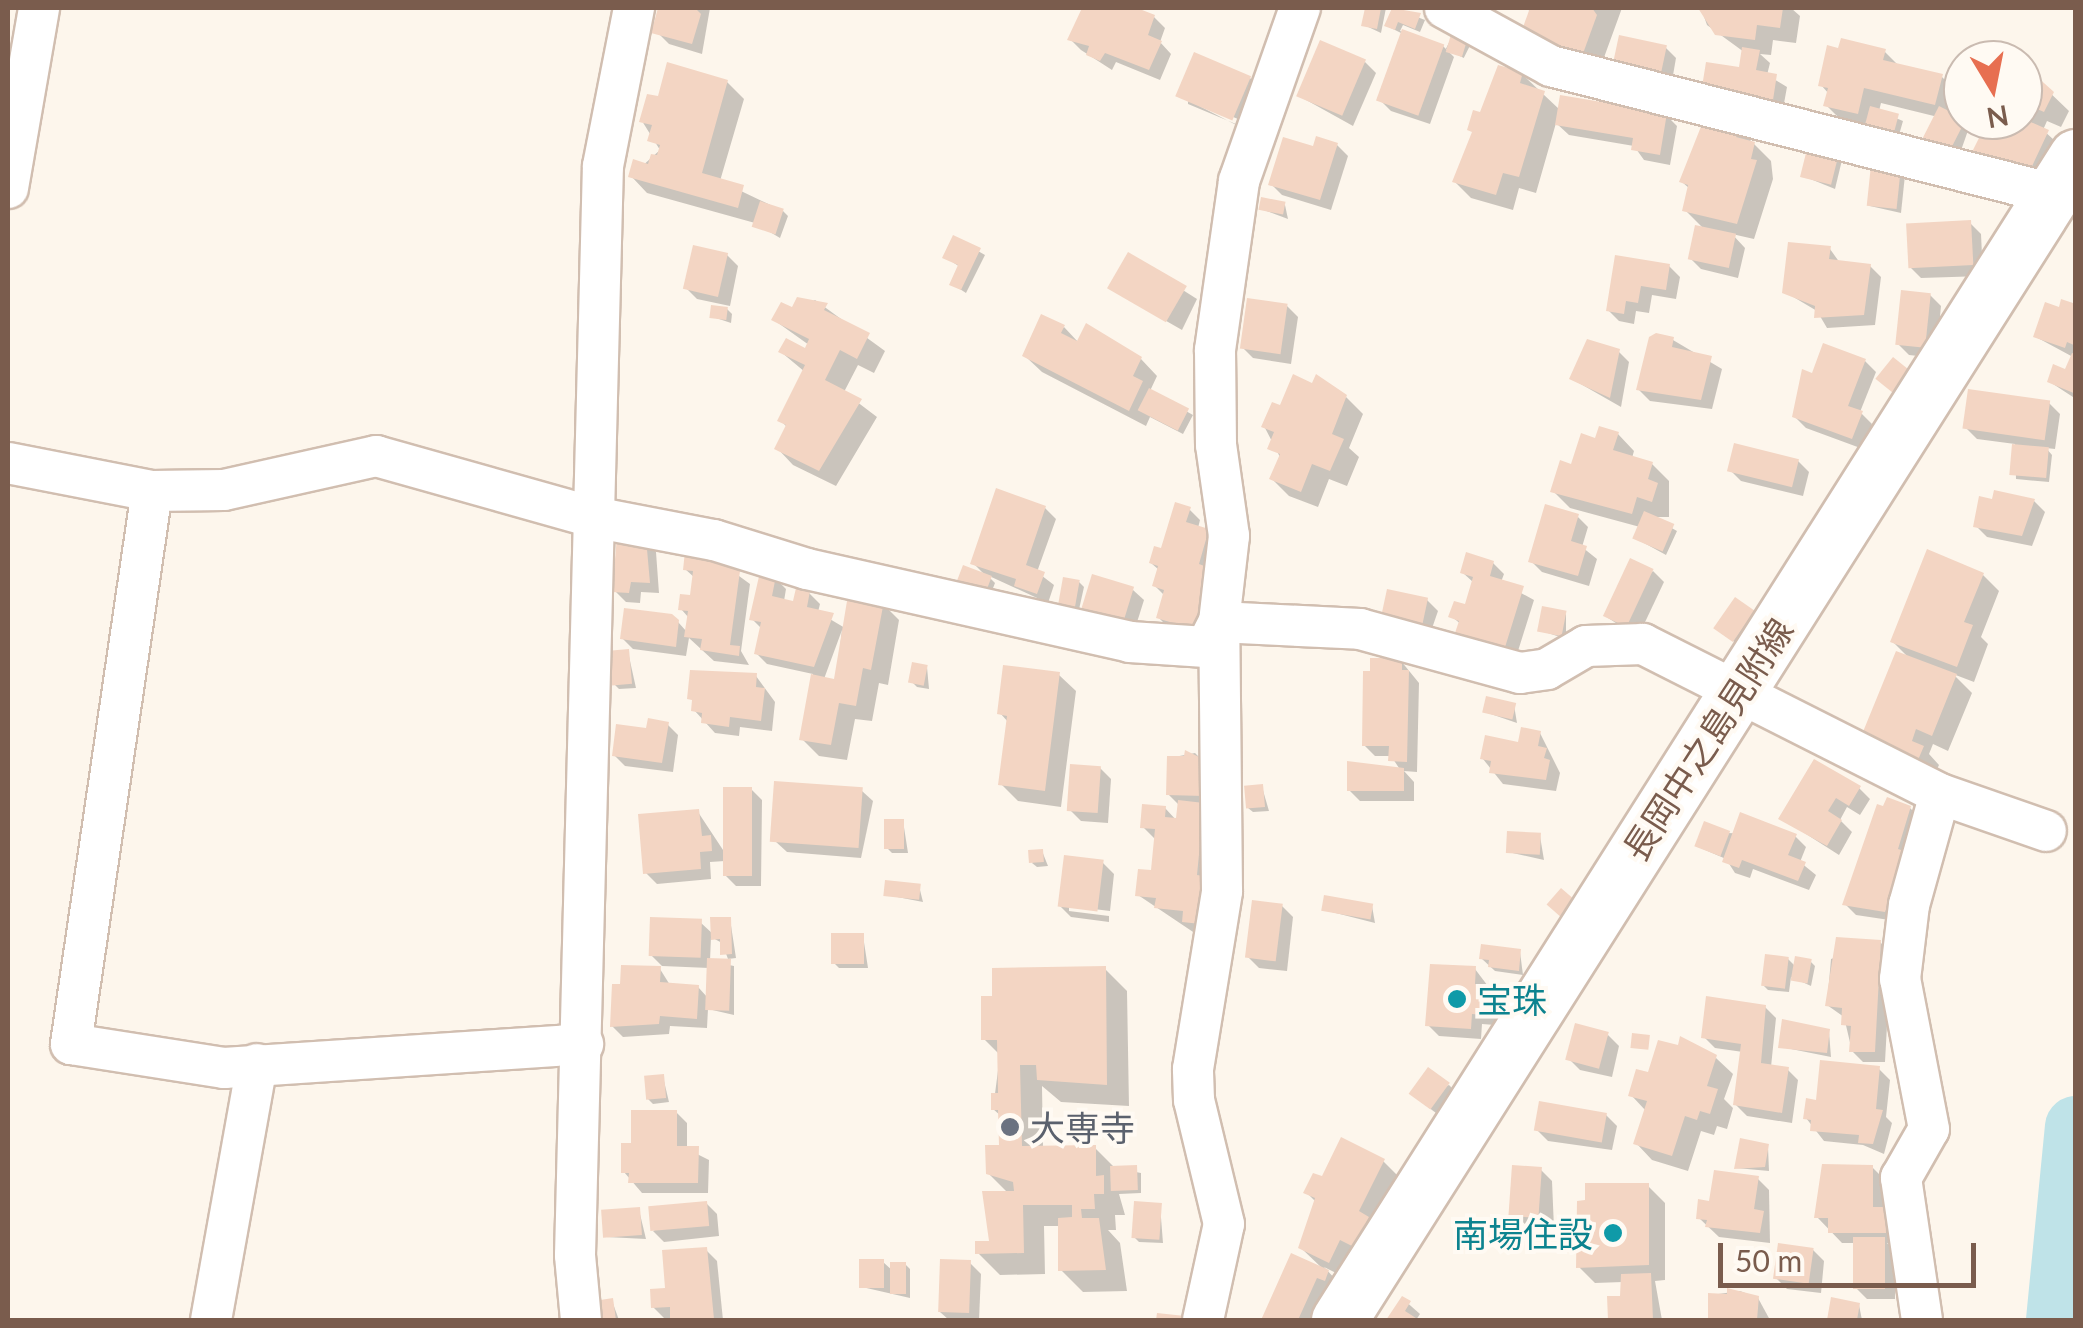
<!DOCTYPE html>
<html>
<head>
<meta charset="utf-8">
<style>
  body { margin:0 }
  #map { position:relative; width:2083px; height:1328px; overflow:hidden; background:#fdf6ec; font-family:Lato,"Noto Sans JP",sans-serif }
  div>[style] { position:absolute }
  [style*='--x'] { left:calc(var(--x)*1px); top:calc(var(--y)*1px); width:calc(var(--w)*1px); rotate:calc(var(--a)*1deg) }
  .shadow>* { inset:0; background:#0003; transform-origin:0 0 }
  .river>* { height:62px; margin:-31px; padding:0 31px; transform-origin:31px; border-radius:31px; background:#bfe3e8 }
  .building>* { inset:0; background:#f3d5c3; transform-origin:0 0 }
  .roads { filter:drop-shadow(2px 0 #d1beb0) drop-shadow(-2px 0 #d1beb0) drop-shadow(0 2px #d1beb0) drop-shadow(0 -2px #d1beb0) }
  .street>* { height:40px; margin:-20px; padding:0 20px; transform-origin:20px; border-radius:20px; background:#fff }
  .secondary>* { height:55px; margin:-27.5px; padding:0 27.5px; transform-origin:27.5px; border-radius:27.5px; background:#fff }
  .dots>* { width:28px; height:28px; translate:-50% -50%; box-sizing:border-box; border:5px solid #fffaf3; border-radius:50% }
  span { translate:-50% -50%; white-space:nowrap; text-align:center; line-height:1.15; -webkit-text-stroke:8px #fffaf3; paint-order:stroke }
  .street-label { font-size:35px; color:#7a5c4d }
  .culture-label { font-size:35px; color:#0d838f }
  .left { translate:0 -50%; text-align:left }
  .right { translate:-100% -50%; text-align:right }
  .worship-label { font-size:35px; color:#5b616d }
  .frame { position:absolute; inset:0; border:10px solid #7a5c4d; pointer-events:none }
  .north { position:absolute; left:1943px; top:40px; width:100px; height:100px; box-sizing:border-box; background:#fffaf3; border:2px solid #cabbb1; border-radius:50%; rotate:170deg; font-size:28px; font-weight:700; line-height:40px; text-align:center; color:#7a5c4d }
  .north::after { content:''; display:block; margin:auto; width:35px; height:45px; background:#e76f51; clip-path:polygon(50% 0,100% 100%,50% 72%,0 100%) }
  .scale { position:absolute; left:1718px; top:1243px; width:258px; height:45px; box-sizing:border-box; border:5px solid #7a5c4d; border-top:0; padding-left:12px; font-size:30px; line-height:35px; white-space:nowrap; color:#7a5c4d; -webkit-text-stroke:8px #fffaf3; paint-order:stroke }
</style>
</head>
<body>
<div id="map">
  <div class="shadow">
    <div style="clip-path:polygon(661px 8px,710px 8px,702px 54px,669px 44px,658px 33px)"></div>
    <div style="clip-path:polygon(1085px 8px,1131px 8px,1154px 17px,1165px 28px,1160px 42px,1171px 54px,1160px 80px,1116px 62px,1112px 70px,1081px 50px,1070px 39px)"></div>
    <div style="clip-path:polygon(1367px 8px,1386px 8px,1381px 33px,1364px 25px)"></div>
    <div style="clip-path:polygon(1394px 8px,1425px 20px,1420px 32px,1403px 25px,1400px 31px,1443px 46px,1454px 57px,1430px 124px,1391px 111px,1380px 100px,1403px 34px,1387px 26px)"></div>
    <div style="clip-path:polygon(1526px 8px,1622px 8px,1598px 74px,1531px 12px)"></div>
    <div style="clip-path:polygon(1701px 8px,1791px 8px,1800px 16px,1796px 43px,1773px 40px,1771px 55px,1760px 54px,1770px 63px,1767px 75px,1787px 87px,1783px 109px,1715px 97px,1741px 70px,1744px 52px,1707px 25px)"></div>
    <div style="left:1455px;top:31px;width:20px;height:20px;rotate:27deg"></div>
    <div style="clip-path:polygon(1665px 47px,1676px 58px,1671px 87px,1626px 78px)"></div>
    <div style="clip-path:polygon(1884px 51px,1900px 67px,1942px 77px,1958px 93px,1953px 113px,1971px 122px,1958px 159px,1938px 117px,1881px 103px,1879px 111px,1903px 121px,1897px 142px,1843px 122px,1826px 105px,1829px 94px,1821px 85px)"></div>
    <div style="clip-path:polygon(1365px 62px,1376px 73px,1353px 126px,1299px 96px)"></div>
    <div style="clip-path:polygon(1499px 67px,1522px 74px,1560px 110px,1666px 115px,1677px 126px,1670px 165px,1644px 160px,1634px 146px,1569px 135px,1556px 123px,1536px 193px,1519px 188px,1513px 210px,1471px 198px,1454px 181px)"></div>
    <div style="clip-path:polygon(2023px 67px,2069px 111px,2061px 127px,2047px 121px,2043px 130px,2064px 149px,2044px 192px,1984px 120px,2023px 120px)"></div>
    <div style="clip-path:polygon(evenodd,1250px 78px,1260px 89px,1244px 129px,1178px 95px,1250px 78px,1188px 98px,1245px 122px,1243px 127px,1188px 104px,1188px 98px)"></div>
    <div style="clip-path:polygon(727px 82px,744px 99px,720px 181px,783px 211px,788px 216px,780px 238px,755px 223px,647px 193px,631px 176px,660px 150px,642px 121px)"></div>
    <div style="clip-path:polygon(1738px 128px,1771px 161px,1773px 179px,1754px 239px,1732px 234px,1745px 248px,1738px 278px,1701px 269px,1690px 258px,1705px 230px,1685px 210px,1690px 189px,1682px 182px)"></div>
    <div style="clip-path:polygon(1337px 145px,1348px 156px,1331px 210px,1282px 195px,1271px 184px,1315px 150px)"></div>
    <div style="clip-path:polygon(1810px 148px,1842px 160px,1835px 189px,1803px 176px)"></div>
    <div style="clip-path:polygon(1874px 167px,1905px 175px,1901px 213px,1870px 206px)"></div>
    <div style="clip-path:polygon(1285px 205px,1288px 219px,1261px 209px)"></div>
    <div style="clip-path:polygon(1970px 223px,1981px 234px,1983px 276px,1921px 278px,1910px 267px)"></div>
    <div style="clip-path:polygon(955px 238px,985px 255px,966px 293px,952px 284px,960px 267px,945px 257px)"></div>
    <div style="clip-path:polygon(1830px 249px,1840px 263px,1870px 266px,1881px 277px,1875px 325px,1827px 328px,1817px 311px,1785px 292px)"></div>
    <div style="clip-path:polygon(727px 255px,738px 266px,730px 306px,697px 299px,686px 288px)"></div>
    <div style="clip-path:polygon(1129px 256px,1197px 299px,1182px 330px,1112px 290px)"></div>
    <div style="clip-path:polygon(1617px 258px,1669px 266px,1680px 277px,1676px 299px,1652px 295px,1649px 313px,1636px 311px,1634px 324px,1619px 321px,1608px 310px)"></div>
    <div style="clip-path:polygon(1930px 295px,1941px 306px,1936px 358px,1909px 355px,1898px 344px)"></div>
    <div style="clip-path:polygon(815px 300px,885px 351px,874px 373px,858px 365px,844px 392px,877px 417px,836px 486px,793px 465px,777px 448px,787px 427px,780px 420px,805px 372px,781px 352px,807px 351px,809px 345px,774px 320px)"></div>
    <div style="clip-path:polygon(1287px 306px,1298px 317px,1291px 364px,1253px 358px,1242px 347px)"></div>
    <div style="clip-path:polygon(2076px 307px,2076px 399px,2050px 382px,2067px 372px,2073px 357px,2036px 337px,2060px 310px)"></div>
    <div style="clip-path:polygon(726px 308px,732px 314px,731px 323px,713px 317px)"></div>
    <div style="clip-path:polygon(1064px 327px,1079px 343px,1141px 359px,1157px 376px,1150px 391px,1193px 415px,1183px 434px,1150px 417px,1146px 426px,1042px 372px,1025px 356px)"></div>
    <div style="clip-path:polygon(1673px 340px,1722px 369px,1712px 409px,1650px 401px,1639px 390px)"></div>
    <div style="clip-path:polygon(1618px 351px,1629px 362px,1621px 407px,1572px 379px)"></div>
    <div style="clip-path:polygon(1865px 361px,1876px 372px,1860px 412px,1872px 424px,1863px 449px,1806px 428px,1795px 417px,1803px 372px,1814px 376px)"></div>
    <div style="clip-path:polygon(1346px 397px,1363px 414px,1349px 448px,1359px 457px,1347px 486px,1329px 479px,1318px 507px,1289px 496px,1272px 479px,1281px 459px,1264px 426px,1282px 408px)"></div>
    <div style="clip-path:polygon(2049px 403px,2060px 414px,2055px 449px,2046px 448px,2052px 455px,2049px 482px,2016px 479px,2015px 444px,1977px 439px,1966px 428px)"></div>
    <div style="clip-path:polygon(1618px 434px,1634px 451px,1632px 458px,1652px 464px,1669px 481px,1669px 517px,1652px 517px,1677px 531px,1666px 555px,1635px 538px,1640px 527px,1570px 508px,1553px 491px,1597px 441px)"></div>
    <div style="clip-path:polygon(1798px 461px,1809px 472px,1803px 496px,1741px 481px,1730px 470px)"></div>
    <div style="clip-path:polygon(2034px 501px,2045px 512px,2032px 546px,1987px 537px,1976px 526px)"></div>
    <div style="clip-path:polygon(1045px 508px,1056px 519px,1037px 572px,1054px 585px,1048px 603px,987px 575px,995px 583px,990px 596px,960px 580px,987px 577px,973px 563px)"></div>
    <div style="clip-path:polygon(1189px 509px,1200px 520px,1198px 528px,1219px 542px,1205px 639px,1170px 629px,1159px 618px,1165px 596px,1154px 585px,1159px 570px,1151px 563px)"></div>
    <div style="clip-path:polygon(1577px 516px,1588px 527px,1582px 547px,1597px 559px,1589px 586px,1542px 572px,1531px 561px)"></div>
    <div style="clip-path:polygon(645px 541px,656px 552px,659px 593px,641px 592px,640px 603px,626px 602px,615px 591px)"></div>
    <div style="clip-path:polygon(713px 557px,750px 584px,741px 651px,749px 665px,714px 661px,689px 638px,686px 656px,633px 649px,622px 638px,678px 622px,687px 632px,689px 618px,681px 609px,692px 598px,695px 578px,685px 569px)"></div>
    <div style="clip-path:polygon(1493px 563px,1504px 574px,1501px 582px,1534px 600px,1513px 667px,1451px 616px,1466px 607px,1474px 583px,1462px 572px)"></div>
    <div style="clip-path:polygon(1653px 571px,1664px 582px,1638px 637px,1605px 616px)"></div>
    <div style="clip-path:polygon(1983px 575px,1999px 591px,1981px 637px,1988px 644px,1974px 682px,1953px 674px,1972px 693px,1948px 751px,1933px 744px,1929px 754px,1939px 765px,1931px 782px,1877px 760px,1910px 659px,1893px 642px)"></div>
    <div style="clip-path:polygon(evenodd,775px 578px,786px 589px,784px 601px,795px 603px,809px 593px,820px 604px,818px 612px,845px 628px,882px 603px,899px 620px,888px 685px,879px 683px,872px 721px,855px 719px,847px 760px,819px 756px,802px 739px,813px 674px,767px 664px,756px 653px,762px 629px,752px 619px,775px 578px,842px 630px,836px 681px,824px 679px,842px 630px)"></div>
    <div style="clip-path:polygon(1079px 582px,1084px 587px,1078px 614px,1064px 612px)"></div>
    <div style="clip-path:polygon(1133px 590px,1144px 600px,1133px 635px,1093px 623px)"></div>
    <div style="clip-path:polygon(1427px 600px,1438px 611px,1428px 640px,1393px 631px)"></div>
    <div style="clip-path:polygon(1753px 613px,1758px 618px,1739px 645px,1721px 633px)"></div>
    <div style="clip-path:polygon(1566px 614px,1566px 639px,1539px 630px)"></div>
    <div style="clip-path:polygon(628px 652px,636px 688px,619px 689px,614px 684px)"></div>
    <div style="clip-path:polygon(1401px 661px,1419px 683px,1417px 772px,1404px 771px,1414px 782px,1414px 801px,1360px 801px,1349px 790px,1349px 763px,1401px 771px,1391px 756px,1375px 756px,1364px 745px)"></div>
    <div style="clip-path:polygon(927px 667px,929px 689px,917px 687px,912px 682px)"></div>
    <div style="clip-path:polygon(1059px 675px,1076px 691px,1061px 807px,1018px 801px,1001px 784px,1009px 723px,1000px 713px)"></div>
    <div style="clip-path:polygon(756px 676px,775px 702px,772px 731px,740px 727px,739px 736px,715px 733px,694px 710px)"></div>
    <div style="clip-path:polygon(1514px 705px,1517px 723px,1485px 712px)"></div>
    <div style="clip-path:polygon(667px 724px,678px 735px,673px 772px,625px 766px,614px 755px)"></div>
    <div style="clip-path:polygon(1540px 733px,1560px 773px,1556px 791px,1503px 784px,1483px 759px)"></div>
    <div style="clip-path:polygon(1195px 753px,1215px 773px,1202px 938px,1138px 895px,1153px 873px,1156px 840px,1143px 827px,1165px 808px,1178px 822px,1180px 806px,1168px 794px,1169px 758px)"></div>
    <div style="clip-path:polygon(1100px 768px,1111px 779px,1108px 823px,1081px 821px,1070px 810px)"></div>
    <div style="clip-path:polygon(1262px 787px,1269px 811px,1253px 812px,1248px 808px)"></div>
    <div style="clip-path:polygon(1859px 788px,1870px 799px,1860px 815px,1847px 807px,1840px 820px,1852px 832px,1839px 855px,1781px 818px)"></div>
    <div style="clip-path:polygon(751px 789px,762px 800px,761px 886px,736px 886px,725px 875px,725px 861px,710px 862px,711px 879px,657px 884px,646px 873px,698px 812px,725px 853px)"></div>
    <div style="clip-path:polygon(862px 791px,873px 801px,861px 858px,787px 852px,775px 841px)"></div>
    <div style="clip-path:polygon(1910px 808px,1921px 819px,1896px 921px,1856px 915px,1845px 904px)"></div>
    <div style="clip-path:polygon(903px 821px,908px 853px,892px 853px,887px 848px)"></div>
    <div style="clip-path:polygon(1728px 833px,1795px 836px,1806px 847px,1800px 862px,1816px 875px,1809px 890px,1753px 869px,1750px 878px,1735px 873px,1726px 859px,1696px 846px)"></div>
    <div style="clip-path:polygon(1540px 836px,1544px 860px,1508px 852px)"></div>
    <div style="clip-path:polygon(1042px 851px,1048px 866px,1037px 867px,1032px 863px)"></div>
    <div style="clip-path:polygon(1103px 863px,1114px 874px,1110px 911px,1069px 906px,1069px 911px,1109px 916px,1109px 922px,1071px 917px,1060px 906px)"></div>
    <div style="clip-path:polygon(919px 886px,923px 902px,887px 895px)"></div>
    <div style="clip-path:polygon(1282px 906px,1293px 917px,1287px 971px,1259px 968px,1248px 957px)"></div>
    <div style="clip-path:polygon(1372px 906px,1375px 923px,1324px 910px)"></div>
    <div style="clip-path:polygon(730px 919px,736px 958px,728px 959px,722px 943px,711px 937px,710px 961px,734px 966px,734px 1015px,708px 1009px,707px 1028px,670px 1026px,669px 1034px,623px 1037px,612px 1026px,660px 969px,670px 985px,698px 987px,708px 998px,709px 968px,662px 966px,651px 955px,700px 922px,713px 934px)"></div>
    <div style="clip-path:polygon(863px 936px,868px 968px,839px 968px,834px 963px)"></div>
    <div style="clip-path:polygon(1880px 942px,1891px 953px,1885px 1062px,1863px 1062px,1852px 1051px,1844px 1017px,1827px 1005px,1831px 959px)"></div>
    <div style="clip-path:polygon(1520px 952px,1523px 975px,1495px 971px,1481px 958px)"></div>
    <div style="clip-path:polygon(1788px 959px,1796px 967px,1810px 961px,1815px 966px,1811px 986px,1791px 977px,1789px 992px,1768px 990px,1763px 985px)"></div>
    <div style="clip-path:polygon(1105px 969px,1127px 991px,1129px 1106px,1061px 1102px,1042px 1086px,1043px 1148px,1095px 1148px,1115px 1168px,1141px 1173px,1141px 1193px,1119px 1194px,1125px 1215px,1115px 1215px,1116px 1230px,1108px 1230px,1120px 1243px,1127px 1291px,1083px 1292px,1061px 1270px,1060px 1226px,1044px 1226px,1045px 1274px,1000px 1275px,978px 1253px,992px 1243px,1009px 1194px,988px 1173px,1001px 1148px,1001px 1116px,993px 1109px,1000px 1055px,984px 1039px)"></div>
    <div style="clip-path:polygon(1475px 969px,1497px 998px,1495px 1025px,1482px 1024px,1481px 1039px,1439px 1036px,1428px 1025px)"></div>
    <div style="clip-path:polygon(1765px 1007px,1776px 1018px,1771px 1067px,1787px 1069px,1798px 1080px,1792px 1123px,1747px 1116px,1736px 1105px,1743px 1052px,1715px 1048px,1704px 1037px)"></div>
    <div style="clip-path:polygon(1829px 1032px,1831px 1057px,1781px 1047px)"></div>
    <div style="clip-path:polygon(1608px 1035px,1619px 1046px,1612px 1077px,1580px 1070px,1569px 1059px)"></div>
    <div style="clip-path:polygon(1716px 1058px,1733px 1074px,1724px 1099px,1733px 1108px,1727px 1129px,1717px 1126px,1714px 1135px,1701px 1131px,1688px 1171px,1652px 1160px,1636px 1143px,1646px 1111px,1631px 1095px,1649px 1075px)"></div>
    <div style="clip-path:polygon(1879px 1069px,1890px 1080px,1886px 1117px,1892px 1123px,1884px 1154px,1863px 1145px,1824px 1141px,1806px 1118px,1818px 1102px)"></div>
    <div style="clip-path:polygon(663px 1077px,669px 1102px,653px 1104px,648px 1099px)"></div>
    <div style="clip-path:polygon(1449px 1085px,1453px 1089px,1436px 1113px,1416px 1098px)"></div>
    <div style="clip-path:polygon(676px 1112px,687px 1123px,687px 1149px,709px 1160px,708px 1193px,642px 1193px,624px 1172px,633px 1145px)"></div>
    <div style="clip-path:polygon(1606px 1115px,1617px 1126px,1612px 1150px,1548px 1141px,1537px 1130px)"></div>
    <div style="clip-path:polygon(1768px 1147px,1769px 1171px,1736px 1168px)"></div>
    <div style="clip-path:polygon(1383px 1161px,1400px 1178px,1346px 1278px,1324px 1267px,1339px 1283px,1313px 1320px,1264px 1320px,1293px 1257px,1324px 1270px,1301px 1248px,1316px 1202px,1306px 1192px,1323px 1180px)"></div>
    <div style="clip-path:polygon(1872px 1167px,1883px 1178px,1883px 1208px,1895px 1220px,1896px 1243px,1887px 1243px,1895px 1250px,1895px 1299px,1867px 1299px,1856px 1288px,1856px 1243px,1842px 1243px,1817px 1217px)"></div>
    <div style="clip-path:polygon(1541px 1170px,1552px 1181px,1554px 1228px,1527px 1226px,1515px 1215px)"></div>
    <div style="clip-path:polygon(1758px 1179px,1769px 1190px,1770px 1243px,1719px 1237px,1699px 1218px)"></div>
    <div style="clip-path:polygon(1648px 1186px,1665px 1203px,1665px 1280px,1655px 1281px,1662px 1320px,1610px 1320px,1610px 1299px,1622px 1299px,1623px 1282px,1595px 1283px,1579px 1267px)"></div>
    <div style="clip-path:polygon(706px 1203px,717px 1214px,719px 1236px,664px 1242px,653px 1231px)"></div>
    <div style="clip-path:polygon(1160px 1205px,1163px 1243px,1139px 1242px,1134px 1237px)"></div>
    <div style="clip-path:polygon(639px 1210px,646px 1239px,606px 1237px)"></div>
    <div style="clip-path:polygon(706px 1250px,717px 1261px,723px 1320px,664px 1318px,653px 1307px)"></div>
    <div style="clip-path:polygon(1813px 1250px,1824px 1261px,1821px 1293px,1787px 1289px,1776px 1278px)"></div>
    <div style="clip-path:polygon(883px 1262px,893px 1271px,905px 1264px,910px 1269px,910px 1298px,862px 1287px)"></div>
    <div style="clip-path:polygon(970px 1263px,981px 1274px,979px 1320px,949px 1320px,940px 1312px)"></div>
    <div style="clip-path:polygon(1740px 1291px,1758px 1298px,1770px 1320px,1710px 1320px,1711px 1295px)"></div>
    <div style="clip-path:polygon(1403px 1299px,1420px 1314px,1416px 1320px,1389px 1320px)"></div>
    <div style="clip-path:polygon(1833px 1300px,1859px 1305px,1862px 1320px,1830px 1320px)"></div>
    <div style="clip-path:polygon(612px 1301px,619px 1320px,600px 1320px)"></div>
  </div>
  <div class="river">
    <div style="--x:2057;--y:1320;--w:194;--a:-84.4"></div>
  </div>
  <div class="building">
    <div style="clip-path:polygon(658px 8px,695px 8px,701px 14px,692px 44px,651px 33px)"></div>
    <div style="clip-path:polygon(1082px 8px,1137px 8px,1155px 15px,1148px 35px,1162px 41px,1149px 70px,1105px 53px,1100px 61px,1086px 55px,1089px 46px,1067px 40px)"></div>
    <div style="clip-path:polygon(1365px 8px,1381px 8px,1377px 29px,1361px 26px)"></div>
    <div style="clip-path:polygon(1392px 8px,1421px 13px,1415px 29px,1398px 22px,1395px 30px,1384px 26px)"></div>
    <div style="clip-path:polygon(1530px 8px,1592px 8px,1597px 15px,1581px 59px,1519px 38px)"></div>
    <div style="clip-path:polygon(1698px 8px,1783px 8px,1780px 28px,1757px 25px,1755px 40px,1715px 35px)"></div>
    <div style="left:1453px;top:28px;width:17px;height:25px;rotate:17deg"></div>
    <div style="left:1402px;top:29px;width:45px;height:76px;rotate:20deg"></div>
    <div style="left:1619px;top:35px;width:49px;height:34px;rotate:12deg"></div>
    <div style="clip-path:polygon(1841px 38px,1886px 49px,1883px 60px,1943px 74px,1935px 105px,1864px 88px,1858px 114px,1823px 106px,1828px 88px,1818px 86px,1827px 45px,1838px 48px)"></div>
    <div style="left:1320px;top:40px;width:50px;height:61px;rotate:23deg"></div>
    <div style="clip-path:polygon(1742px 47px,1760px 50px,1756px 70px,1777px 74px,1773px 100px,1702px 87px,1706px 62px,1739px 67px)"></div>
    <div style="left:1194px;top:52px;width:62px;height:48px;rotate:23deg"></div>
    <div style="clip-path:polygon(667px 62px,728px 80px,702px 173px,744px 185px,738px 208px,628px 177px,633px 159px,648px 164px,651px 154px,657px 155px,660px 145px,647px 141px,652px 125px,639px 122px,647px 94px,658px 96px)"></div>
    <div style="clip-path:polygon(2023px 64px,2054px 92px,2044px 112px,2030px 106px,2024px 119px,2049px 130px,2027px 177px,1972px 152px,1988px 120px,2023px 120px)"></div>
    <div style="clip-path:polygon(1498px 65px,1523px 72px,1520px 83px,1545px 91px,1519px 177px,1503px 173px,1496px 195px,1452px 182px,1472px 132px,1467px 130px,1473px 110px,1480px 112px)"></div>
    <div style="clip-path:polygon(1560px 95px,1667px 113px,1660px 155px,1631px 150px,1633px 138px,1555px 125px)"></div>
    <div style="left:1870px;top:106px;width:30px;height:26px;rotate:15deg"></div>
    <div style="left:1939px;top:106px;width:30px;height:42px;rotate:27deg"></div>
    <div style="clip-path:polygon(1702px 124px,1739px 125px,1736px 137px,1755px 142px,1751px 159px,1757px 160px,1737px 224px,1682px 211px,1688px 185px,1679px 182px)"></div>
    <div style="clip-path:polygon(1316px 136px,1338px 143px,1320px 200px,1268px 185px,1283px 137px,1313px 146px)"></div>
    <div style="left:1808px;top:145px;width:32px;height:33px;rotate:14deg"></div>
    <div style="left:1871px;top:165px;width:30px;height:41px;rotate:6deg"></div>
    <div style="left:1261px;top:197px;width:25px;height:13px;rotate:11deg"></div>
    <div style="left:760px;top:201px;width:25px;height:27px;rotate:18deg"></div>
    <div style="left:1971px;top:220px;width:45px;height:65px;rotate:87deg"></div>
    <div style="left:1695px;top:225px;width:42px;height:35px;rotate:12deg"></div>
    <div style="clip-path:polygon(953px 235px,981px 248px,961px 290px,949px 285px,958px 265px,942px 258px)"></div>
    <div style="clip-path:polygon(1788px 242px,1831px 246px,1829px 259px,1871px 264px,1864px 315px,1814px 318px,1815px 306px,1782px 293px)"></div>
    <div style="left:693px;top:245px;width:36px;height:45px;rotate:13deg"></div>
    <div style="left:1128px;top:252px;width:68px;height:42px;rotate:30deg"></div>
    <div style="clip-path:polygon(1615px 255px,1670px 264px,1666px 290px,1641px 286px,1638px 303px,1626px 301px,1624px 314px,1606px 311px)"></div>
    <div style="left:1901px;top:290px;width:30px;height:55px;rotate:6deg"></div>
    <div style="clip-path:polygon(797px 297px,828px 303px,824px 310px,870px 333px,857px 359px,840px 350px,825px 380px,862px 399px,819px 471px,774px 449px,786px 425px,777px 421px,805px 365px,778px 352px,786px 338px,805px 348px,809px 339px,771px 320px,781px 302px,792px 307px)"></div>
    <div style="left:1247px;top:298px;width:41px;height:51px;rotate:8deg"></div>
    <div style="clip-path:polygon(2061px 299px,2076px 304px,2076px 346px,2067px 342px,2065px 348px,2033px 337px,2045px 302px,2059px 307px)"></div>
    <div style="left:711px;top:305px;width:17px;height:13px;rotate:7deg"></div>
    <div style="clip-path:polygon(1041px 314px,1065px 325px,1061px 333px,1077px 341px,1086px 323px,1142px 357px,1133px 376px,1143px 381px,1129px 411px,1022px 356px)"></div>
    <div style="clip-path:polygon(1656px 333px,1674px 337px,1672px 347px,1712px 356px,1701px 400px,1636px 390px,1649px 337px)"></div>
    <div style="clip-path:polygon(1587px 339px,1620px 349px,1610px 398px,1569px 379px)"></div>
    <div style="clip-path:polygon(1823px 343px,1866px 359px,1848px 406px,1863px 411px,1852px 439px,1792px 417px,1802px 369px,1812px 373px)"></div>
    <div style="clip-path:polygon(2072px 353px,2076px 354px,2076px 394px,2047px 382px,2053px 364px,2065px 369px)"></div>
    <div style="left:1893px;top:357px;width:22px;height:28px;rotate:39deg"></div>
    <div style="clip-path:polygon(1293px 374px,1312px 383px,1316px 374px,1347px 395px,1332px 434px,1344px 439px,1330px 471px,1312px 464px,1301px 492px,1269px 479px,1280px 454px,1267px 449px,1274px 432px,1261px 427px,1272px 402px,1280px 405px)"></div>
    <div style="left:1149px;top:388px;width:45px;height:25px;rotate:27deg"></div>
    <div style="left:1968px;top:389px;width:83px;height:40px;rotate:8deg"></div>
    <div style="clip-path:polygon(1599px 426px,1619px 432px,1613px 450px,1653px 462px,1648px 479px,1658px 483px,1652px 502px,1637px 497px,1632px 514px,1550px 492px,1560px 460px,1571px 464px,1581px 433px,1595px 438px)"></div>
    <div style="left:1734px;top:443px;width:67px;height:29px;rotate:14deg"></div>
    <div style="left:2012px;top:444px;width:37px;height:31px;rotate:5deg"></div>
    <div style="clip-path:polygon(996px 488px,1046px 506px,1026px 565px,1045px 572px,1037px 594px,1014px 586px,1016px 579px,970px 564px)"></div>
    <div style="clip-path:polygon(1994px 490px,2035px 499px,2022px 536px,1973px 527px,1979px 496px,1992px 499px)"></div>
    <div style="clip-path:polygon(1175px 502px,1191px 507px,1186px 522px,1209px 529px,1199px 564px,1207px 567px,1200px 593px,1205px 594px,1194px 629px,1156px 618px,1164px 590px,1152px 586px,1158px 566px,1149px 563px,1154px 546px,1161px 548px)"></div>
    <div style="clip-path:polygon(1545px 504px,1579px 514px,1571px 541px,1587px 546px,1578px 576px,1528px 562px)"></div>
    <div style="left:1644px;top:511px;width:33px;height:30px;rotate:23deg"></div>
    <div style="clip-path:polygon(617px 537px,646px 538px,650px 583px,631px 582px,629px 593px,612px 592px)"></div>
    <div style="clip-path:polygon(1927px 549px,1984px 573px,1964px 622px,1973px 625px,1957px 667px,1890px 642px)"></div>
    <div style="clip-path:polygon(685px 551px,714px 555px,714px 561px,740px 571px,730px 645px,740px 646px,739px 656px,700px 650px,702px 639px,684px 637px,688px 611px,678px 610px,680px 594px,690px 595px,693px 571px,683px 570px)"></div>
    <div style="clip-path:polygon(1466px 552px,1494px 561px,1490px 576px,1524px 586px,1502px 657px,1452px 642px,1459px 621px,1448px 617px,1454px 601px,1465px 604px,1473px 577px,1460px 573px)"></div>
    <div style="left:1630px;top:558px;width:26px;height:64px;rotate:25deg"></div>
    <div style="left:963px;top:565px;width:31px;height:16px;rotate:21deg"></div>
    <div style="clip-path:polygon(760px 572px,776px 576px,772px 596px,793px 601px,796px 588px,810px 591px,807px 607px,834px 613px,814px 667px,754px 654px,761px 622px,749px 620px)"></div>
    <div style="left:1092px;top:574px;width:44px;height:41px;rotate:17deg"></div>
    <div style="left:1063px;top:577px;width:17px;height:31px;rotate:10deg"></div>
    <div style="left:1387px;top:589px;width:42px;height:33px;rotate:12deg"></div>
    <div style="clip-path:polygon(848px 595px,884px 601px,871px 670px,863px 668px,856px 706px,839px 703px,831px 745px,799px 740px,811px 674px,834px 679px)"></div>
    <div style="left:1735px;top:597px;width:24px;height:38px;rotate:35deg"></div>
    <div style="left:1542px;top:606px;width:25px;height:26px;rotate:11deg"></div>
    <div style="clip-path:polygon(624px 608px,672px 614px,679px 620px,676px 647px,620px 639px)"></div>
    <div style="left:629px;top:649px;width:35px;height:20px;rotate:85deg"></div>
    <div style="clip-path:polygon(1896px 651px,1957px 674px,1932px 736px,1916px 729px,1912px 741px,1924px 746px,1915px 767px,1858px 744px)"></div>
    <div style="clip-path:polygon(1370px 658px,1402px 658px,1402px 670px,1409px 670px,1407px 762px,1388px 761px,1389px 746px,1362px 746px,1363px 671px,1370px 671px)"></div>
    <div style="left:912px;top:662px;width:16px;height:21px;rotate:11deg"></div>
    <div style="clip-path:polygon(1003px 665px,1060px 672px,1045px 791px,998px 785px,1007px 716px,997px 714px)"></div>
    <div style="clip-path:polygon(690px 670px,757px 673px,756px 687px,765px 688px,761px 721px,730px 717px,729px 727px,701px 723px,702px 713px,691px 711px,692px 700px,687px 699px)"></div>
    <div style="left:1486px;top:696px;width:31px;height:17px;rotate:13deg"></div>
    <div style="clip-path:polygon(648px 718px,669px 722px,662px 763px,612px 756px,616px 724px,646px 728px)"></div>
    <div style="clip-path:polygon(1521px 727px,1541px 731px,1538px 746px,1547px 748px,1544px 758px,1550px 760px,1546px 780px,1489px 773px,1491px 761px,1480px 759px,1485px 735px,1518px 742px)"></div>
    <div style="clip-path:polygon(1185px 750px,1205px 760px,1204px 796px,1166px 795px,1167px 756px,1184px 756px)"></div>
    <div style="clip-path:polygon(1814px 759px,1861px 786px,1849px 806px,1836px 798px,1828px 811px,1842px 820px,1827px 846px,1778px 819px)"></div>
    <div style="clip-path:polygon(1347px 761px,1404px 768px,1404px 791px,1347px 791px)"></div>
    <div style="left:1070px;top:764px;width:31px;height:47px;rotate:4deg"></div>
    <div style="left:774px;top:781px;width:89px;height:61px;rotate:4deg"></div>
    <div style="left:1263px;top:784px;width:23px;height:19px;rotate:85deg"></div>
    <div style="left:723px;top:787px;width:29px;height:89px"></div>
    <div style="clip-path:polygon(1887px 797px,1911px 806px,1898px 849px,1907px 852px,1885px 912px,1842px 905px,1877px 804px,1883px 806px)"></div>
    <div style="clip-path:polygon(1178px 800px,1204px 803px,1197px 875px,1211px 877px,1201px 924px,1182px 922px,1183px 911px,1154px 908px,1156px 898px,1135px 896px,1138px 869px,1151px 870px,1155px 829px,1140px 828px,1142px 804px,1166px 806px,1165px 817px,1176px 818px)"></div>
    <div style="clip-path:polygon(699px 809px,702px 836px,711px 835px,712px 851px,700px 852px,701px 869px,643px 874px,638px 814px)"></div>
    <div style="clip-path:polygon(1740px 812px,1797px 834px,1788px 855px,1806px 862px,1798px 881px,1742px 860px,1739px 868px,1722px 862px)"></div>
    <div style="left:884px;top:819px;width:20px;height:30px"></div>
    <div style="left:1704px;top:821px;width:28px;height:27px;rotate:21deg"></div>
    <div style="left:1507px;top:831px;width:34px;height:22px;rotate:3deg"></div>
    <div style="left:1043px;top:849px;width:13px;height:15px;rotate:86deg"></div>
    <div style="left:1064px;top:855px;width:40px;height:52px;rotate:7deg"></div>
    <div style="left:885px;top:880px;width:36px;height:16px;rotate:6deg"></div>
    <div style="left:1561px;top:888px;width:20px;height:22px;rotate:41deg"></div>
    <div style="left:1324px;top:895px;width:50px;height:16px;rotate:10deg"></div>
    <div style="left:1252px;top:900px;width:31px;height:58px;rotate:7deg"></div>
    <div style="left:650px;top:917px;width:52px;height:39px;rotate:2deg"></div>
    <div style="clip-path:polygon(710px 917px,731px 917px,732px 954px,720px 955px,720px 939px,711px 940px)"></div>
    <div style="left:831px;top:933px;width:33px;height:31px"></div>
    <div style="clip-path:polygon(1836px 937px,1881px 940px,1875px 1052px,1849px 1052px,1851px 1026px,1841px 1025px,1842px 1008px,1825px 1006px)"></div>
    <div style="clip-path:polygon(1481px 944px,1521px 949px,1519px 971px,1488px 967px,1489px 960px,1479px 959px)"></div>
    <div style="left:1765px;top:954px;width:24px;height:32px;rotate:7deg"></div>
    <div style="left:1795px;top:956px;width:17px;height:25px;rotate:10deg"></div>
    <div style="left:707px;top:958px;width:24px;height:52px;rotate:2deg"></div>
    <div style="clip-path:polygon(1430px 964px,1476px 966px,1475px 984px,1487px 985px,1484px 1015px,1472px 1014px,1471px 1029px,1425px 1026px)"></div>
    <div style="clip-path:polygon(621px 965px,661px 966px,660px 982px,699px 985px,697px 1019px,660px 1016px,659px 1024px,610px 1027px,612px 984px,620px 984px)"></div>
    <div style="clip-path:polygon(1106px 966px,1107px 1085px,1037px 1080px,1036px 1065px,1020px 1065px,1022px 1146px,1096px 1145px,1096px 1176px,1104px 1175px,1104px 1194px,1094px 1194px,1095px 1209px,1081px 1209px,1082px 1218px,1099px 1218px,1106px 1270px,1058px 1271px,1058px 1218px,1072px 1217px,1072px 1205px,1023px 1205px,1024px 1253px,975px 1254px,975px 1241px,989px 1241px,982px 1191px,1014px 1191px,1013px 1182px,986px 1174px,985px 1145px,999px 1145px,998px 1110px,991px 1110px,991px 1093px,998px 1093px,997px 1040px,981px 1040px,981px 996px,992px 996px,992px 968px)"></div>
    <div style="clip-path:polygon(1706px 996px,1766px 1005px,1761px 1063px,1789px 1067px,1782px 1113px,1733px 1105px,1741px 1044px,1701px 1038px)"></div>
    <div style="clip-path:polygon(1782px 1019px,1830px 1029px,1827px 1053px,1778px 1048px)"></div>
    <div style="left:1575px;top:1023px;width:35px;height:38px;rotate:15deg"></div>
    <div style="left:1632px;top:1033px;width:18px;height:15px;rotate:6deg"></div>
    <div style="clip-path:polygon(1680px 1036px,1717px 1055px,1707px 1086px,1718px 1089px,1710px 1114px,1700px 1111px,1697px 1120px,1685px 1116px,1672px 1156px,1633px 1144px,1647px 1101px,1628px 1096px,1636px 1069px,1648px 1072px,1658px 1040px,1678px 1045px)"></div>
    <div style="clip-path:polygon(1820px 1060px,1880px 1066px,1876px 1109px,1883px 1110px,1873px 1144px,1858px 1143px,1859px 1135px,1810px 1131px,1811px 1120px,1803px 1119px,1806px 1098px,1816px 1100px)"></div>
    <div style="left:1428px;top:1067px;width:27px;height:33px;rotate:36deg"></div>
    <div style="left:664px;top:1074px;width:24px;height:20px;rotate:85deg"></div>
    <div style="left:1539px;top:1101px;width:69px;height:30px;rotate:10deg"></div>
    <div style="clip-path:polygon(631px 1110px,677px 1110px,677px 1146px,699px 1146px,698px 1183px,628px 1183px,629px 1173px,621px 1173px,621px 1143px,631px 1143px)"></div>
    <div style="clip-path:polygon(1341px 1137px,1385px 1159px,1359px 1211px,1369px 1217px,1354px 1247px,1340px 1240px,1329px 1263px,1298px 1248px,1315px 1198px,1303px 1193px,1313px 1173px,1322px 1176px)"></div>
    <div style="clip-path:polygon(1740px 1138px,1769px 1144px,1765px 1167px,1734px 1169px)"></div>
    <div style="clip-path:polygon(1822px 1164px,1873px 1165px,1873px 1207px,1885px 1207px,1886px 1233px,1828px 1233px,1828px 1218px,1814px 1218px)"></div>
    <div style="left:1137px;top:1165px;width:25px;height:27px;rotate:88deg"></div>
    <div style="left:1512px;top:1165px;width:30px;height:51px;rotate:4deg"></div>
    <div style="clip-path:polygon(1714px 1170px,1759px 1176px,1754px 1209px,1764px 1211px,1760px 1233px,1705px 1227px,1707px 1220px,1696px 1219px,1698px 1199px,1709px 1201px)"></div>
    <div style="clip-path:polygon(1585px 1183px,1649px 1183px,1649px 1265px,1576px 1268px,1577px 1201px,1585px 1200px)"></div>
    <div style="left:707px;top:1201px;width:25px;height:59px;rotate:85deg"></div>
    <div style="left:1134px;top:1201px;width:28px;height:37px;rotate:4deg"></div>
    <div style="left:640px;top:1207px;width:28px;height:39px;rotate:86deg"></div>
    <div style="left:1853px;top:1237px;width:32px;height:52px"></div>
    <div style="left:1778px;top:1243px;width:36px;height:36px;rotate:8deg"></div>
    <div style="clip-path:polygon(707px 1247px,714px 1319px,670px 1320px,670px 1307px,651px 1308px,650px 1289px,665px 1288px,662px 1250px)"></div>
    <div style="clip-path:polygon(1291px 1253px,1329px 1270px,1325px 1281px,1317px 1278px,1298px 1320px,1261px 1320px)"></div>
    <div style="left:859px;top:1259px;width:25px;height:29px"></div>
    <div style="left:940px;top:1259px;width:31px;height:53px;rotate:2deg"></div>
    <div style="left:890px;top:1262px;width:16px;height:32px"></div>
    <div style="clip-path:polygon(1651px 1273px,1653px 1320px,1608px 1320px,1607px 1296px,1620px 1296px,1621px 1274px)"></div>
    <div style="clip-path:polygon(1727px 1288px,1759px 1296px,1757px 1320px,1708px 1320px,1708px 1293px,1727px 1294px)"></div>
    <div style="clip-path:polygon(1402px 1296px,1411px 1301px,1405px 1311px,1419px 1320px,1386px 1320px)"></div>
    <div style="clip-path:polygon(1831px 1297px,1860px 1303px,1857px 1320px,1827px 1320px)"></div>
    <div style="clip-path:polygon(613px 1298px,616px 1320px,597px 1320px,594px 1301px)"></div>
    <div style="clip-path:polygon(1157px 1313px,1185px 1316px,1185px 1320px,1156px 1320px)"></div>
  </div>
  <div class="roads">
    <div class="street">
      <div style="--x:1445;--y:8;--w:121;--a:28.7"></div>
      <div style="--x:1551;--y:66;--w:518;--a:14.3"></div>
      <div style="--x:8;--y:188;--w:183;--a:-80.2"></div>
      <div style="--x:8;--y:463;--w:147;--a:11"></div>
      <div style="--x:152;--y:491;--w:72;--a:-0.8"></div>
      <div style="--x:224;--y:490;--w:156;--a:-12.6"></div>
      <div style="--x:376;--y:456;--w:225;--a:15.7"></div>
      <div style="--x:593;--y:517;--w:123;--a:10.8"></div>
      <div style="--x:714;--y:540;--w:97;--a:17.3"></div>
      <div style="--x:807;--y:569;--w:331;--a:12.7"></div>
      <div style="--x:1130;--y:642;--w:76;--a:3.8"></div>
      <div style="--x:1206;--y:647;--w:28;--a:-63"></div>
      <div style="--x:152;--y:491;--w:559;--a:98.33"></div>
      <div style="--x:71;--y:1044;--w:155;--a:8.9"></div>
      <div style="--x:224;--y:1068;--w:360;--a:-3.8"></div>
      <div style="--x:1219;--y:622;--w:141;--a:2.8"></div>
      <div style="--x:1360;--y:629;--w:166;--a:15.4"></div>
      <div style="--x:1520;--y:673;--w:27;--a:-8"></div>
      <div style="--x:1547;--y:669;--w:45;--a:-30.5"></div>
      <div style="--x:1586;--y:646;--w:57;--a:-2"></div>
      <div style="--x:1643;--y:644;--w:333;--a:26.8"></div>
      <div style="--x:1940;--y:794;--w:112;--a:19.2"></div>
      <div style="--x:211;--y:1320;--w:260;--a:-79.8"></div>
      <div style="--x:581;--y:1320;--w:65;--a:-95.3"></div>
      <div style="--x:575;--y:1255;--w:1089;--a:-88.53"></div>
      <div style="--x:603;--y:166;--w:161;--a:-78.9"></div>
      <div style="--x:1203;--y:1320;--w:98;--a:-77.7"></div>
      <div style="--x:1224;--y:1224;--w:128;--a:-103.6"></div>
      <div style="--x:1194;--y:1100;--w:31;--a:-92"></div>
      <div style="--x:1193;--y:1069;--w:180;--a:-80.7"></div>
      <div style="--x:1222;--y:891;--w:269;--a:-90.6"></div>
      <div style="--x:1219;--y:622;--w:87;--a:-83.4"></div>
      <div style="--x:1229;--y:536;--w:92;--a:-98.1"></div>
      <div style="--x:1216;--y:445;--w:95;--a:-90.6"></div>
      <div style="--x:1215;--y:350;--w:171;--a:-81.9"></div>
      <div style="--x:1239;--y:181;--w:183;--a:-70.6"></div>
      <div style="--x:1922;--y:1320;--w:144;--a:-98.4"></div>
      <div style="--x:1901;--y:1178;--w:56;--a:-60.3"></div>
      <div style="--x:1929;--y:1129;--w:153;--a:-100.9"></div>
      <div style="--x:1900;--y:979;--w:75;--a:-83.1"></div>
      <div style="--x:1909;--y:905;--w:115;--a:-74.4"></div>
    </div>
    <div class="secondary">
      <div style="--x:1339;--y:1320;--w:1377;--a:-57.64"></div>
    </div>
  </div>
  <div class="dots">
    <div style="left:1457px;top:999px;background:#0f9aa8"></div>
    <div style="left:1010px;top:1127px;background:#6b7280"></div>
    <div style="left:1613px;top:1233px;background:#0f9aa8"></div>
  </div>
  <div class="street-label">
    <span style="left:1707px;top:739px;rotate:-57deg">長岡中之島見附線</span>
  </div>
  <div class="culture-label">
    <span class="left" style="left:1477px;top:999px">宝珠</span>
    <span class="right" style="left:1593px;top:1233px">南場住設</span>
  </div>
  <div class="worship-label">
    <span class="left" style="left:1030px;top:1127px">大専寺</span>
  </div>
  <div class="frame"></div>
  <div class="north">N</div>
  <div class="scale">50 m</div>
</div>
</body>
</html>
